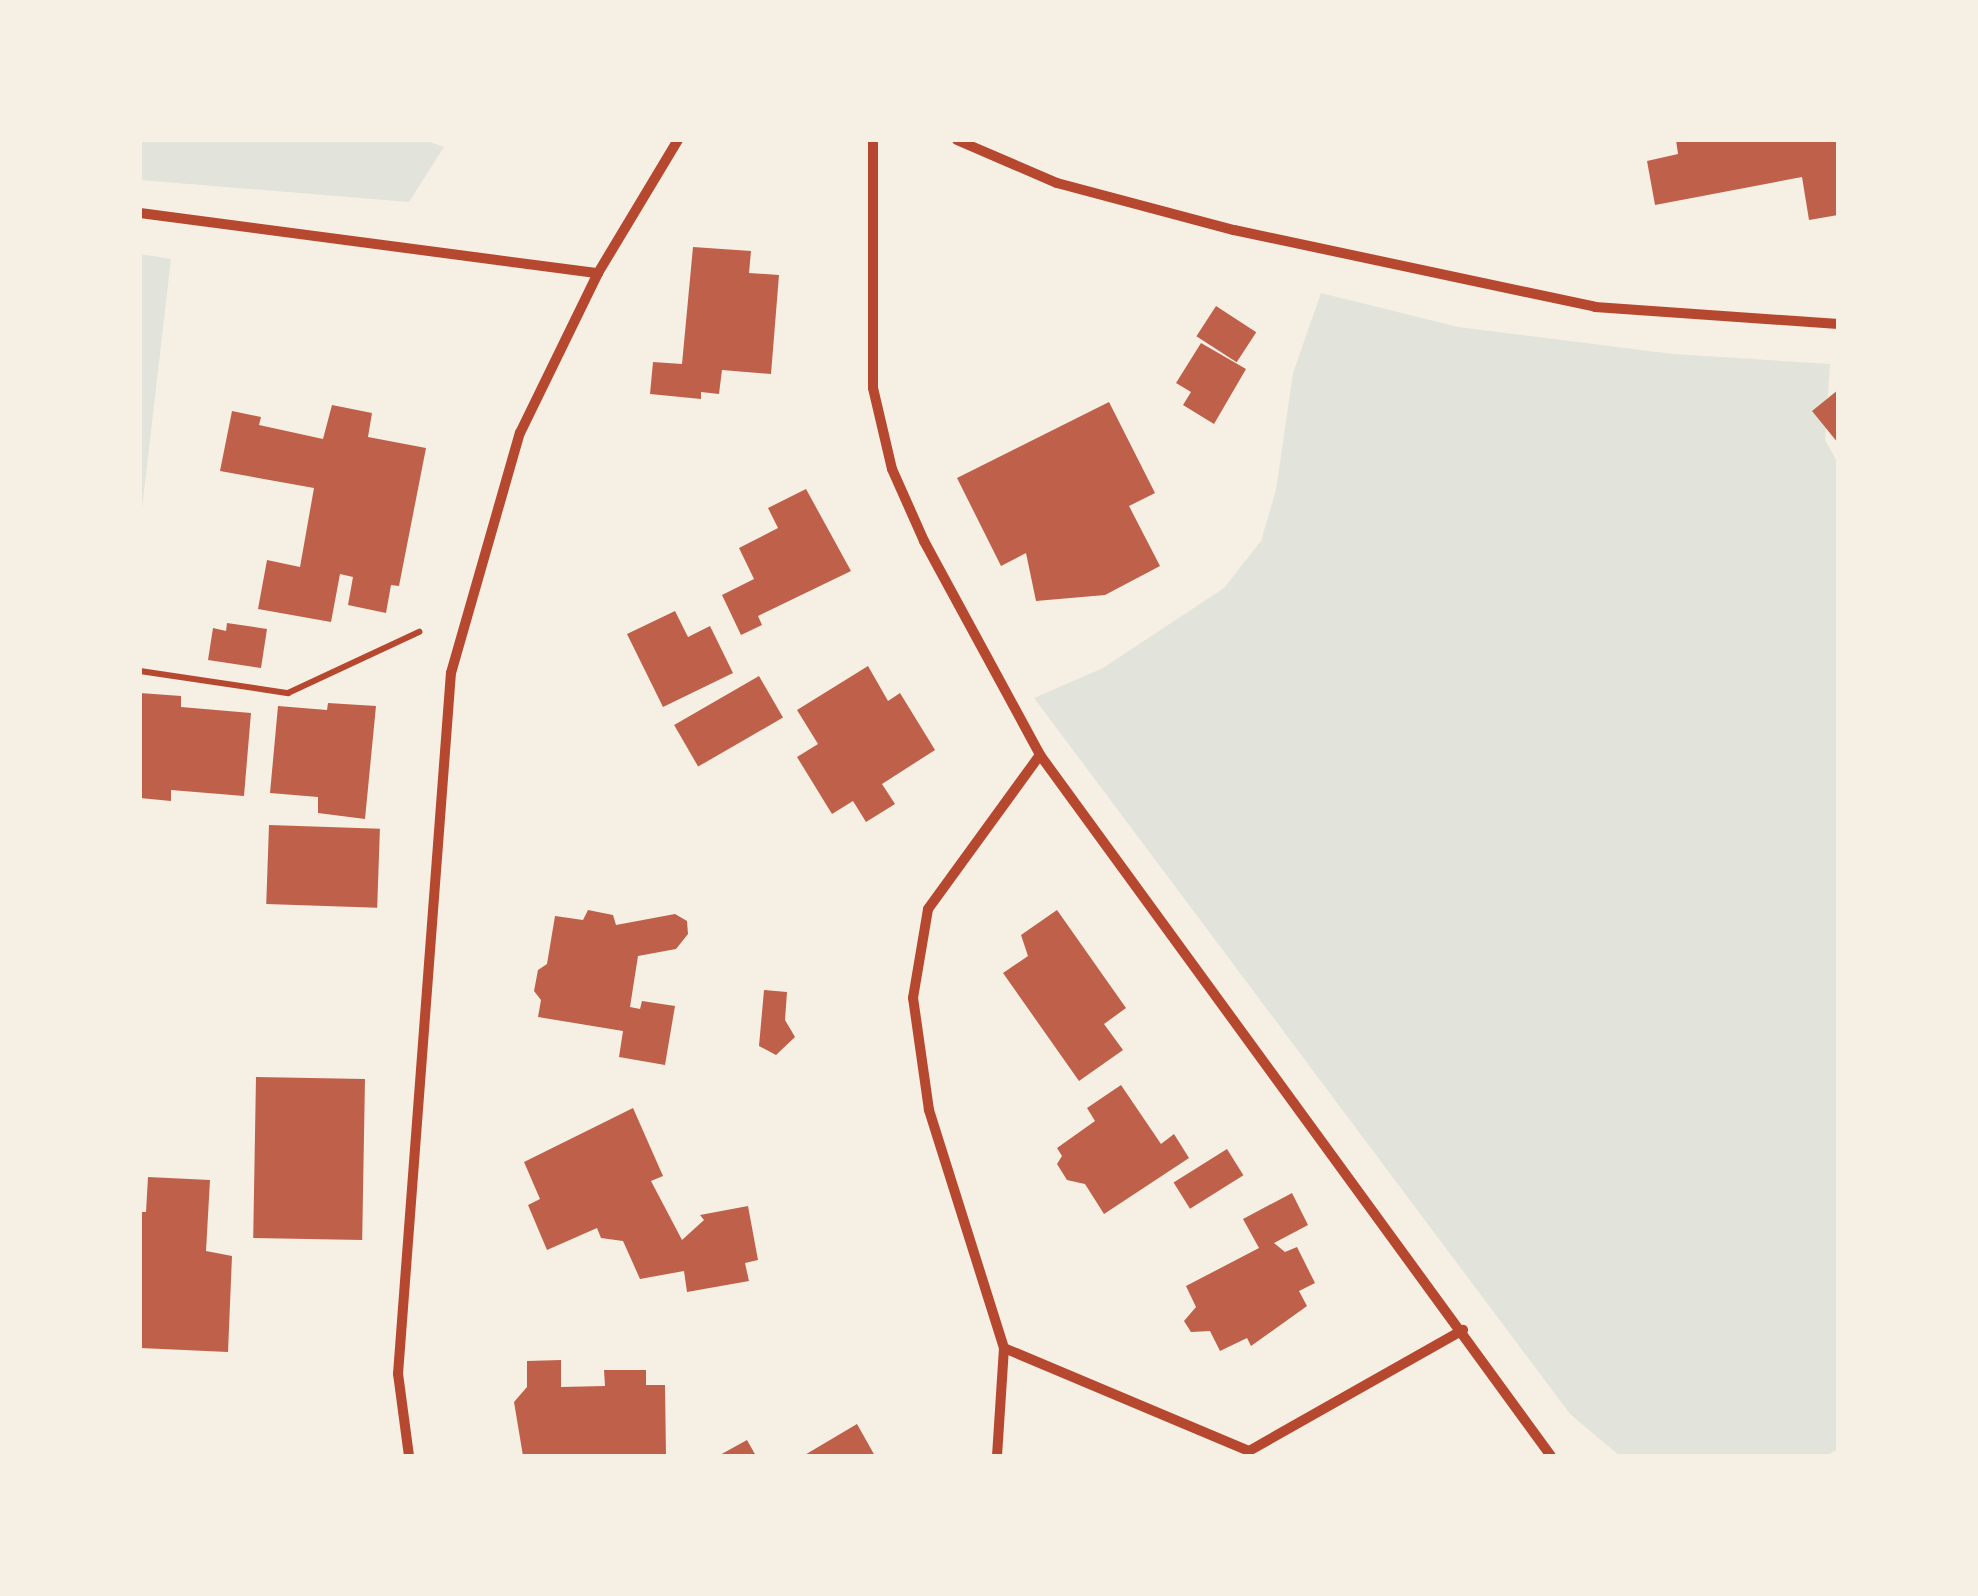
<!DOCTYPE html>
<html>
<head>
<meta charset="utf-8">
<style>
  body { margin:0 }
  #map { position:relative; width:1978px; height:1596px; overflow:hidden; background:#f6efe4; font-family:"Titillium Web",sans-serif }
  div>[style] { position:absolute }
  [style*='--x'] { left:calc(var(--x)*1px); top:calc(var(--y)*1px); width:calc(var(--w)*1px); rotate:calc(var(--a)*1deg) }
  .green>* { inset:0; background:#e2e4dc }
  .building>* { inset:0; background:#bf614a; transform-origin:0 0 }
  .path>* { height:6px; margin:-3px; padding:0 3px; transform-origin:3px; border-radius:3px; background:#b5482f }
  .minor>* { height:10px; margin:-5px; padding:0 5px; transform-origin:5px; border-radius:5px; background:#b5482f }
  span { translate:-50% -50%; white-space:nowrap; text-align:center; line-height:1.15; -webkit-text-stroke:8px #f6efe4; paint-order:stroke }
  .frame { position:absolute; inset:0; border:142px solid #f6efe4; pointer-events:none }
</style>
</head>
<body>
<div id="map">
  <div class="green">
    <div style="clip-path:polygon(140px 140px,425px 140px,444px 147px,409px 202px,140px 180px)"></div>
    <div style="clip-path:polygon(140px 254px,171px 259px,140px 526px)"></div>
    <div style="clip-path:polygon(1321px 293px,1458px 327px,1673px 354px,1830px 364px,1825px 440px,1838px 463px,1838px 1449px,1826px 1456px,1620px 1456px,1570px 1414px,1034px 698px,1103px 668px,1224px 588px,1261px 541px,1276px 490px,1293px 373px)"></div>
  </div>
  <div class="building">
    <div style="clip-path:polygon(1676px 140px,1838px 140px,1838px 215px,1809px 220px,1802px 177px,1655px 205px,1647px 161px,1678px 154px)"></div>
    <div style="clip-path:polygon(693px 247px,751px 251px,749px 273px,779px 275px,771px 374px,722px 370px,719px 394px,701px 392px,701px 399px,650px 394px,653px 362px,682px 364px)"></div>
    <div style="left:1216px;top:306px;width:48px;height:36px;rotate:33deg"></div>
    <div style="clip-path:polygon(1201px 343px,1246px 369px,1214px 424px,1183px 405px,1191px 392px,1176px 383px)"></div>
    <div style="clip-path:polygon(1838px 390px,1838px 443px,1812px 411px)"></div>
    <div style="clip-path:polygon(1109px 402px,1155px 493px,1129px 506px,1160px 566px,1105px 595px,1036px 601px,1026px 553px,1001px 566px,957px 478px)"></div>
    <div style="clip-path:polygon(332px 405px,372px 413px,368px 437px,426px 448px,399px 586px,391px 585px,386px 613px,348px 605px,353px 577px,340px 574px,331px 622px,258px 609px,267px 560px,300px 567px,314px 488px,220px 471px,232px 411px,261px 417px,259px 425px,323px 439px)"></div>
    <div style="clip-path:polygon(806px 489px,851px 571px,758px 616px,762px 625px,741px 635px,722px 595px,754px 579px,739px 548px,778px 528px,768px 508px)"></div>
    <div style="clip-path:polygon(675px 611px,688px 637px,710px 626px,733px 673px,663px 707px,627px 634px)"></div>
    <div style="clip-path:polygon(227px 623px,267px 629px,261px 668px,208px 660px,213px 628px,226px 631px)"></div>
    <div style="clip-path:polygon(868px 666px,888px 701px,900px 693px,935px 750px,882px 784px,895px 804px,866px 822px,853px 801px,832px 814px,797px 757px,818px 744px,797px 710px)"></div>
    <div style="left:759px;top:676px;width:48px;height:98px;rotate:60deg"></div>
    <div style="clip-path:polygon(140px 693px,181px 696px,181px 707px,251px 713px,244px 796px,171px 790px,171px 801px,140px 798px)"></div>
    <div style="clip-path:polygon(328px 703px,376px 706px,365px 819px,318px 813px,318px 797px,270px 793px,278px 706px,327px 710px)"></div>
    <div style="left:269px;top:825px;width:111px;height:79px;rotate:2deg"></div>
    <div style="clip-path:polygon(588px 910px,613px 915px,616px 925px,675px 914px,687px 921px,688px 934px,676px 949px,638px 956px,630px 1007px,640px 1009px,642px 1001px,675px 1006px,665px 1065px,619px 1057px,623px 1031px,538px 1017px,541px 1000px,534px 991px,538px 970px,547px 964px,555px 916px,583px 920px)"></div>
    <div style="clip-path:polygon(1057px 910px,1126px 1008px,1104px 1024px,1123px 1050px,1079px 1081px,1003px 973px,1028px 956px,1021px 935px)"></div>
    <div style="clip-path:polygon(764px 990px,787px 992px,785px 1020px,795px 1037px,776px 1055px,759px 1046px)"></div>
    <div style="left:256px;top:1077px;width:109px;height:161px;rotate:1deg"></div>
    <div style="clip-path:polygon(1121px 1085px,1161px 1144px,1174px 1134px,1189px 1158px,1104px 1214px,1085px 1184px,1067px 1180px,1057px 1164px,1062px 1156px,1057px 1148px,1095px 1121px,1087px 1108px)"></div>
    <div style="clip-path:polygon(633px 1108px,663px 1176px,651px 1181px,682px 1240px,704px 1220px,700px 1215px,748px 1206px,758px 1260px,745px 1263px,749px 1281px,687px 1292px,684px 1271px,640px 1279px,623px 1241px,601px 1238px,597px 1228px,547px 1250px,528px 1205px,540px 1199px,524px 1162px)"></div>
    <div style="left:1227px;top:1149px;width:31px;height:63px;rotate:58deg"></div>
    <div style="clip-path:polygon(148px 1177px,210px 1180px,206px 1251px,232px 1256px,228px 1352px,140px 1348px,140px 1212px,146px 1212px)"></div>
    <div style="clip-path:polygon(1292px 1193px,1308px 1225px,1274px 1243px,1285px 1252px,1297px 1247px,1315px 1283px,1299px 1291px,1307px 1306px,1251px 1346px,1247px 1338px,1220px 1351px,1210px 1331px,1191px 1332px,1184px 1321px,1196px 1307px,1186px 1286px,1259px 1248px,1243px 1219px)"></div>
    <div style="clip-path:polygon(561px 1360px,561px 1387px,605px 1386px,604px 1370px,646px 1370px,646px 1385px,665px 1385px,666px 1456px,523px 1456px,514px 1402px,527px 1387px,527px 1361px)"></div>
    <div style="clip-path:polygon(857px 1424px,875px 1456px,803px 1456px)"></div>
    <div style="clip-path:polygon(747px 1440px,756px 1456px,718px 1456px)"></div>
  </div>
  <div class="path">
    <div style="--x:140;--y:671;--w:150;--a:8.5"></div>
    <div style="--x:288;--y:693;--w:145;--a:-25"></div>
  </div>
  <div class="minor">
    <div style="--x:873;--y:140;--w:248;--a:90"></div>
    <div style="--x:873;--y:388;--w:83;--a:76.8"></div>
    <div style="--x:892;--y:469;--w:79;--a:66"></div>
    <div style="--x:924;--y:541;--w:243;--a:61.5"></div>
    <div style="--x:1040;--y:755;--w:867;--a:53.91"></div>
    <div style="--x:957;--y:140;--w:109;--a:23.3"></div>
    <div style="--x:1057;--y:183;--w:183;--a:14.9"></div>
    <div style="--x:1234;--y:230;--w:369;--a:12"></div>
    <div style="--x:1595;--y:307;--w:244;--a:4"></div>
    <div style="--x:140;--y:213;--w:462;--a:7.5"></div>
    <div style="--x:1004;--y:1348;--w:266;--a:22.8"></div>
    <div style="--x:1249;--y:1451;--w:246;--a:-29.5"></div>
    <div style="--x:409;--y:1456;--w:83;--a:-97.6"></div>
    <div style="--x:398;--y:1374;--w:703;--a:-85.68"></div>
    <div style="--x:451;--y:673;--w:250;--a:-74"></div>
    <div style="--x:520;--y:433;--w:178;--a:-64"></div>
    <div style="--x:598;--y:273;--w:155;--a:-59"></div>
    <div style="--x:997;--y:1456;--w:108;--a:-86.3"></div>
    <div style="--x:1004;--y:1348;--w:250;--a:-107.5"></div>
    <div style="--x:929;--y:1110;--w:113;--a:-98.1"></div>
    <div style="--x:913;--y:998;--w:90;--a:-80.4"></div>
    <div style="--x:928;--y:909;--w:190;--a:-54"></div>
  </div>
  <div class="frame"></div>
</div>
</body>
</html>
